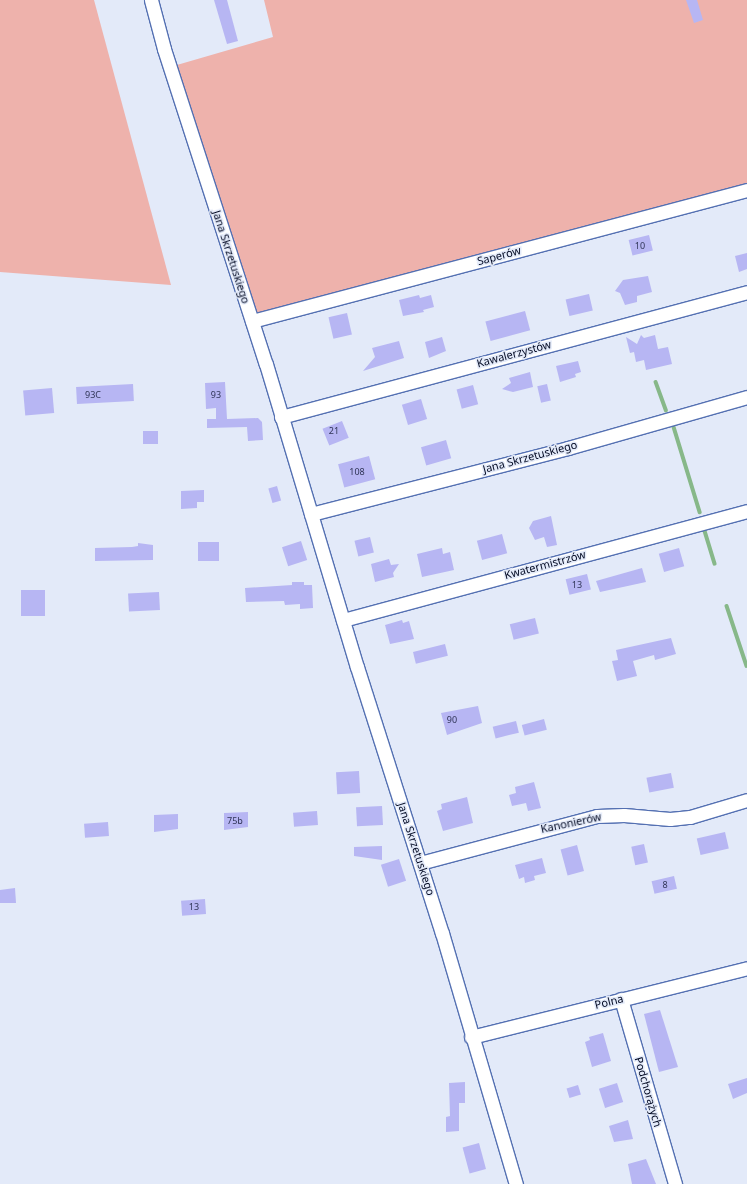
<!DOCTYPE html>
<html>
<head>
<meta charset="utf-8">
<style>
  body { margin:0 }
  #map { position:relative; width:747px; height:1184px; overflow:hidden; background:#e3eaf9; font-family:"Noto Sans",sans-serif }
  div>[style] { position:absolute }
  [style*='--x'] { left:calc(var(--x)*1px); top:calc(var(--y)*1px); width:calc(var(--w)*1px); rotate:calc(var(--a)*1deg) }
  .green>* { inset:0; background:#eeb2ac }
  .stream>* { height:3.5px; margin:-1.75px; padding:0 1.75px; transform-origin:1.75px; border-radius:1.75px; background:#87b889 }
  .building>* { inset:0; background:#b7b6f3; transform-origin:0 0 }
  .roads { filter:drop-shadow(1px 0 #5470b2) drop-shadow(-1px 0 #5470b2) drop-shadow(0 1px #5470b2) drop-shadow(0 -1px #5470b2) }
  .minor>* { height:13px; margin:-6.5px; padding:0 6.5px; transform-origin:6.5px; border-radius:6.5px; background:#fff }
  span { translate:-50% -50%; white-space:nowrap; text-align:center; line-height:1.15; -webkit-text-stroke:3px #e3eaf9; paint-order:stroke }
  .number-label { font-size:9px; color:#303557 }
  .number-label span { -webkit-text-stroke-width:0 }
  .street-label { font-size:11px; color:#030a23 }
</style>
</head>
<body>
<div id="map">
  <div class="green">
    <div style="clip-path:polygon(0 0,94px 0,171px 285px,0 272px)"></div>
    <div style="clip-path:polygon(264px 0,747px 0,747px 190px,252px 321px,170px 67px,273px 37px)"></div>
  </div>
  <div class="stream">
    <div style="--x:656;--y:382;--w:30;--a:70"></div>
    <div style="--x:674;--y:427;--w:89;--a:73"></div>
    <div style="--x:705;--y:531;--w:34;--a:73"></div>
    <div style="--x:727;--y:606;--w:63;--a:71.6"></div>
  </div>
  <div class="building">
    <div style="clip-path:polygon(214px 0,227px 0,238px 41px,227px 44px)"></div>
    <div style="clip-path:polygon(686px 0,697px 0,703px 20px,694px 23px)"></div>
    <div style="left:649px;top:235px;width:16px;height:21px;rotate:76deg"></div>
    <div style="clip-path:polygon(747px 253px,747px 269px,739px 272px,735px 256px)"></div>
    <div style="clip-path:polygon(648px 276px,652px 292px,637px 296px,637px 302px,625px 305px,620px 293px,615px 291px,623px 280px)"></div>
    <div style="left:589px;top:294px;width:17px;height:24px;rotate:77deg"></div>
    <div style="clip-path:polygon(419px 295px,420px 298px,431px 295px,434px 307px,423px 310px,424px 312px,403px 316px,399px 300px)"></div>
    <div style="left:525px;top:311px;width:20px;height:41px;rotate:75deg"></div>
    <div style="left:347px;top:313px;width:22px;height:19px;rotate:77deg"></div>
    <div style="clip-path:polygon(641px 335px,644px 338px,655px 335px,658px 349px,668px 347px,672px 364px,646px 370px,644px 360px,636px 362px,634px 352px,630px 353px,626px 337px,637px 344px)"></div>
    <div style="clip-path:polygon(442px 337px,446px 351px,429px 358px,425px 342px)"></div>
    <div style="clip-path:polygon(399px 341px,404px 358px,363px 371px,375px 357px,372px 348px)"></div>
    <div style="clip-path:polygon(578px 361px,581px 372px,575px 374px,576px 377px,560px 382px,556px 366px)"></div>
    <div style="clip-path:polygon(530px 372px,533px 387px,513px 392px,502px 389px,511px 383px,509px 378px)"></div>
    <div style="clip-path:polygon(225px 382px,227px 419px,258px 418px,262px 422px,263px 440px,248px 441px,247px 427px,207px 428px,207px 419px,216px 419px,216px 408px,206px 409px,205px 383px)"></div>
    <div style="left:133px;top:384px;width:17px;height:57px;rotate:87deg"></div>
    <div style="left:547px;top:384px;width:17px;height:10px;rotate:77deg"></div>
    <div style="left:473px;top:385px;width:20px;height:17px;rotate:75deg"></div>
    <div style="left:52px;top:388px;width:25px;height:29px;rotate:85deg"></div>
    <div style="left:421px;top:399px;width:21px;height:20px;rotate:73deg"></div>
    <div style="left:342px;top:421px;width:18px;height:21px;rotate:68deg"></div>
    <div style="left:143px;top:431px;width:15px;height:13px"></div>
    <div style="left:446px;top:440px;width:19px;height:26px;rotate:74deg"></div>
    <div style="left:369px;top:456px;width:24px;height:32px;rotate:75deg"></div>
    <div style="left:277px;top:486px;width:15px;height:9px;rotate:74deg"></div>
    <div style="clip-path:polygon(204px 490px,204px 502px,197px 502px,197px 508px,181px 509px,181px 491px)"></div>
    <div style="clip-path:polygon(551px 516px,557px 545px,547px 547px,544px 537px,535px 540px,529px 528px,533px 521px)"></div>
    <div style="left:502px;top:534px;width:20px;height:26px;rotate:75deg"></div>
    <div style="left:370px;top:537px;width:16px;height:16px;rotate:76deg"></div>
    <div style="left:301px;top:541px;width:20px;height:20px;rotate:72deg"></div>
    <div style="left:198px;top:542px;width:21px;height:19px"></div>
    <div style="clip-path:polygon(138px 543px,153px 545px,153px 560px,95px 561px,95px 548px,132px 547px,138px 546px)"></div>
    <div style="clip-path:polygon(442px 548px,443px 554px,450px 552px,454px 570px,422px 577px,417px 554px)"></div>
    <div style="left:679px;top:548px;width:19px;height:21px;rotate:74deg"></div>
    <div style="clip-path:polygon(389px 559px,391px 565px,399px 564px,393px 573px,394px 577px,375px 582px,371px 564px)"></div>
    <div style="clip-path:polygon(642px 568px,646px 582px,600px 592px,596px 581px)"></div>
    <div style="left:587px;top:574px;width:16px;height:22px;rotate:76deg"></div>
    <div style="clip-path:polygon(292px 582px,304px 582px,304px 585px,312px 585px,313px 608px,300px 609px,300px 604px,285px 605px,284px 601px,246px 602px,245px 588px,292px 585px)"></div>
    <div style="left:45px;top:590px;width:26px;height:24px;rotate:90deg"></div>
    <div style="left:159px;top:592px;width:18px;height:31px;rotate:87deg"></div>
    <div style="left:535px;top:618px;width:16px;height:26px;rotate:76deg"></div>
    <div style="clip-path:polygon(402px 620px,403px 623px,409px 621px,414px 639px,390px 644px,385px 625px)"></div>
    <div style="clip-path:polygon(671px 638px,676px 654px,655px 660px,654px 655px,633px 661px,637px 676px,617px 681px,612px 661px,618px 660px,616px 650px)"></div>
    <div style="left:445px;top:644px;width:12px;height:33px;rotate:76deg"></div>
    <div style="clip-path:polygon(478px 706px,482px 723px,447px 735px,441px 713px)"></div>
    <div style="left:544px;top:719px;width:11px;height:23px;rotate:75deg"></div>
    <div style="left:516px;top:721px;width:12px;height:24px;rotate:76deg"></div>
    <div style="left:359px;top:771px;width:22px;height:23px;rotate:87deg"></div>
    <div style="left:671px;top:773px;width:15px;height:25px;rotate:79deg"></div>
    <div style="clip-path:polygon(534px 782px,541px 808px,528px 811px,526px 803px,512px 806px,509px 795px,516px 793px,515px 787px)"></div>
    <div style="clip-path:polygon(467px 797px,473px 823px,443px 831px,437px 811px,442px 809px,441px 804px)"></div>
    <div style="left:382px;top:806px;width:19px;height:26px;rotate:87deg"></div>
    <div style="left:317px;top:811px;width:14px;height:24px;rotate:86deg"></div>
    <div style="clip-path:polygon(248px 812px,248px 827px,224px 830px,224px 813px)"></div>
    <div style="clip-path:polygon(178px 814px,178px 829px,154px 832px,154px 815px)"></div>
    <div style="left:108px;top:822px;width:14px;height:24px;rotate:86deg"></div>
    <div style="left:725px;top:832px;width:17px;height:29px;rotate:77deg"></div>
    <div style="left:644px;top:844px;width:19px;height:13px;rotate:78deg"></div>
    <div style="left:577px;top:845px;width:27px;height:17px;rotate:75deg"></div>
    <div style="clip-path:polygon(382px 846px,382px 860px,354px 856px,354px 847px)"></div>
    <div style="clip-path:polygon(542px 858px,546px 873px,534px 876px,535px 880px,525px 883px,524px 877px,519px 879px,515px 865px)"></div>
    <div style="left:399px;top:859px;width:23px;height:19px;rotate:72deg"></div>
    <div style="left:674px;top:876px;width:13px;height:23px;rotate:77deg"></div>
    <div style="clip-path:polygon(15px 888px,16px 903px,0 903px,0 890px)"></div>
    <div style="left:205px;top:899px;width:15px;height:24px;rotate:86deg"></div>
    <div style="clip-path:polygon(660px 1010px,678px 1067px,659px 1072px,644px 1014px)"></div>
    <div style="clip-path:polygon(603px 1033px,611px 1061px,592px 1067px,585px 1042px,590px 1040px,589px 1037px)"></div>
    <div style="clip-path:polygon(747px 1078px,747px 1093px,733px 1099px,728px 1084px)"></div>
    <div style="clip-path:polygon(465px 1082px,465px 1103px,459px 1103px,459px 1131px,446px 1132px,446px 1117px,450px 1116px,449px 1083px)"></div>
    <div style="left:617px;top:1083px;width:20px;height:19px;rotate:72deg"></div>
    <div style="left:578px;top:1085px;width:10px;height:12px;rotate:73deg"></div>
    <div style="clip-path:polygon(628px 1120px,633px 1139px,614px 1142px,609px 1126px)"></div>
    <div style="left:479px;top:1143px;width:27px;height:17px;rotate:75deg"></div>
    <div style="clip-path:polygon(646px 1159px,656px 1184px,632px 1184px,628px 1164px)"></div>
  </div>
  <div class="roads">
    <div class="minor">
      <div style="--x:151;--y:0;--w:51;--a:75.1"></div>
      <div style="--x:164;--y:49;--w:331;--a:72.1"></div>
      <div style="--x:266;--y:364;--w:316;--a:73.3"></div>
      <div style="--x:357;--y:667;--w:279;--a:72.3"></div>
      <div style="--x:442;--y:933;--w:262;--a:73.6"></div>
      <div style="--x:252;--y:321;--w:512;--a:-14.82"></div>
      <div style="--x:281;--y:417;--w:482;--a:-15"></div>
      <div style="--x:311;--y:514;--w:265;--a:-14.4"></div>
      <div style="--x:568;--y:448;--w:186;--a:-15.9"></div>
      <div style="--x:343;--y:620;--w:418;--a:-15.1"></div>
      <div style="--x:420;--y:863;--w:183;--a:-14.9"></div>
      <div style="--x:597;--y:816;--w:27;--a:-2"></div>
      <div style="--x:624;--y:815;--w:46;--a:5"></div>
      <div style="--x:670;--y:819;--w:20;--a:-6"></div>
      <div style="--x:690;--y:817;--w:59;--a:-16.6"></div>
      <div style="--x:621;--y:999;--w:193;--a:73.7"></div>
      <div style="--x:471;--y:1037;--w:284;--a:-14"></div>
    </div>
  </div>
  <div class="number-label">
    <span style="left:640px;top:246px">10</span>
    <span style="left:93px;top:395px">93C</span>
    <span style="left:216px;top:395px">93</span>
    <span style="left:334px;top:431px">21</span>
    <span style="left:357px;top:472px">108</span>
    <span style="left:577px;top:585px">13</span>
    <span style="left:452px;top:720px">90</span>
    <span style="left:235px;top:821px">75b</span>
    <span style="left:665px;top:885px">8</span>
    <span style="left:194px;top:907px">13</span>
  </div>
  <div class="street-label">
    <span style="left:499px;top:256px;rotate:-15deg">Saperów</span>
    <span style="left:231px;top:257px;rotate:72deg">Jana Skrzetuskiego</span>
    <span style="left:514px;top:354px;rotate:-15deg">Kawalerzystów</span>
    <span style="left:530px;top:457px;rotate:-15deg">Jana Skrzetuskiego</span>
    <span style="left:545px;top:565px;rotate:-15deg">Kwatermistrzów</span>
    <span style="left:571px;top:823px;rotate:-12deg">Kanonierów</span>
    <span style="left:416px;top:849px;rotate:72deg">Jana Skrzetuskiego</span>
    <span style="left:609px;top:1002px;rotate:-14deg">Polna</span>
    <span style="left:648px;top:1092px;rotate:74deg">Podchorążych</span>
  </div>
</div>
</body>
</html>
